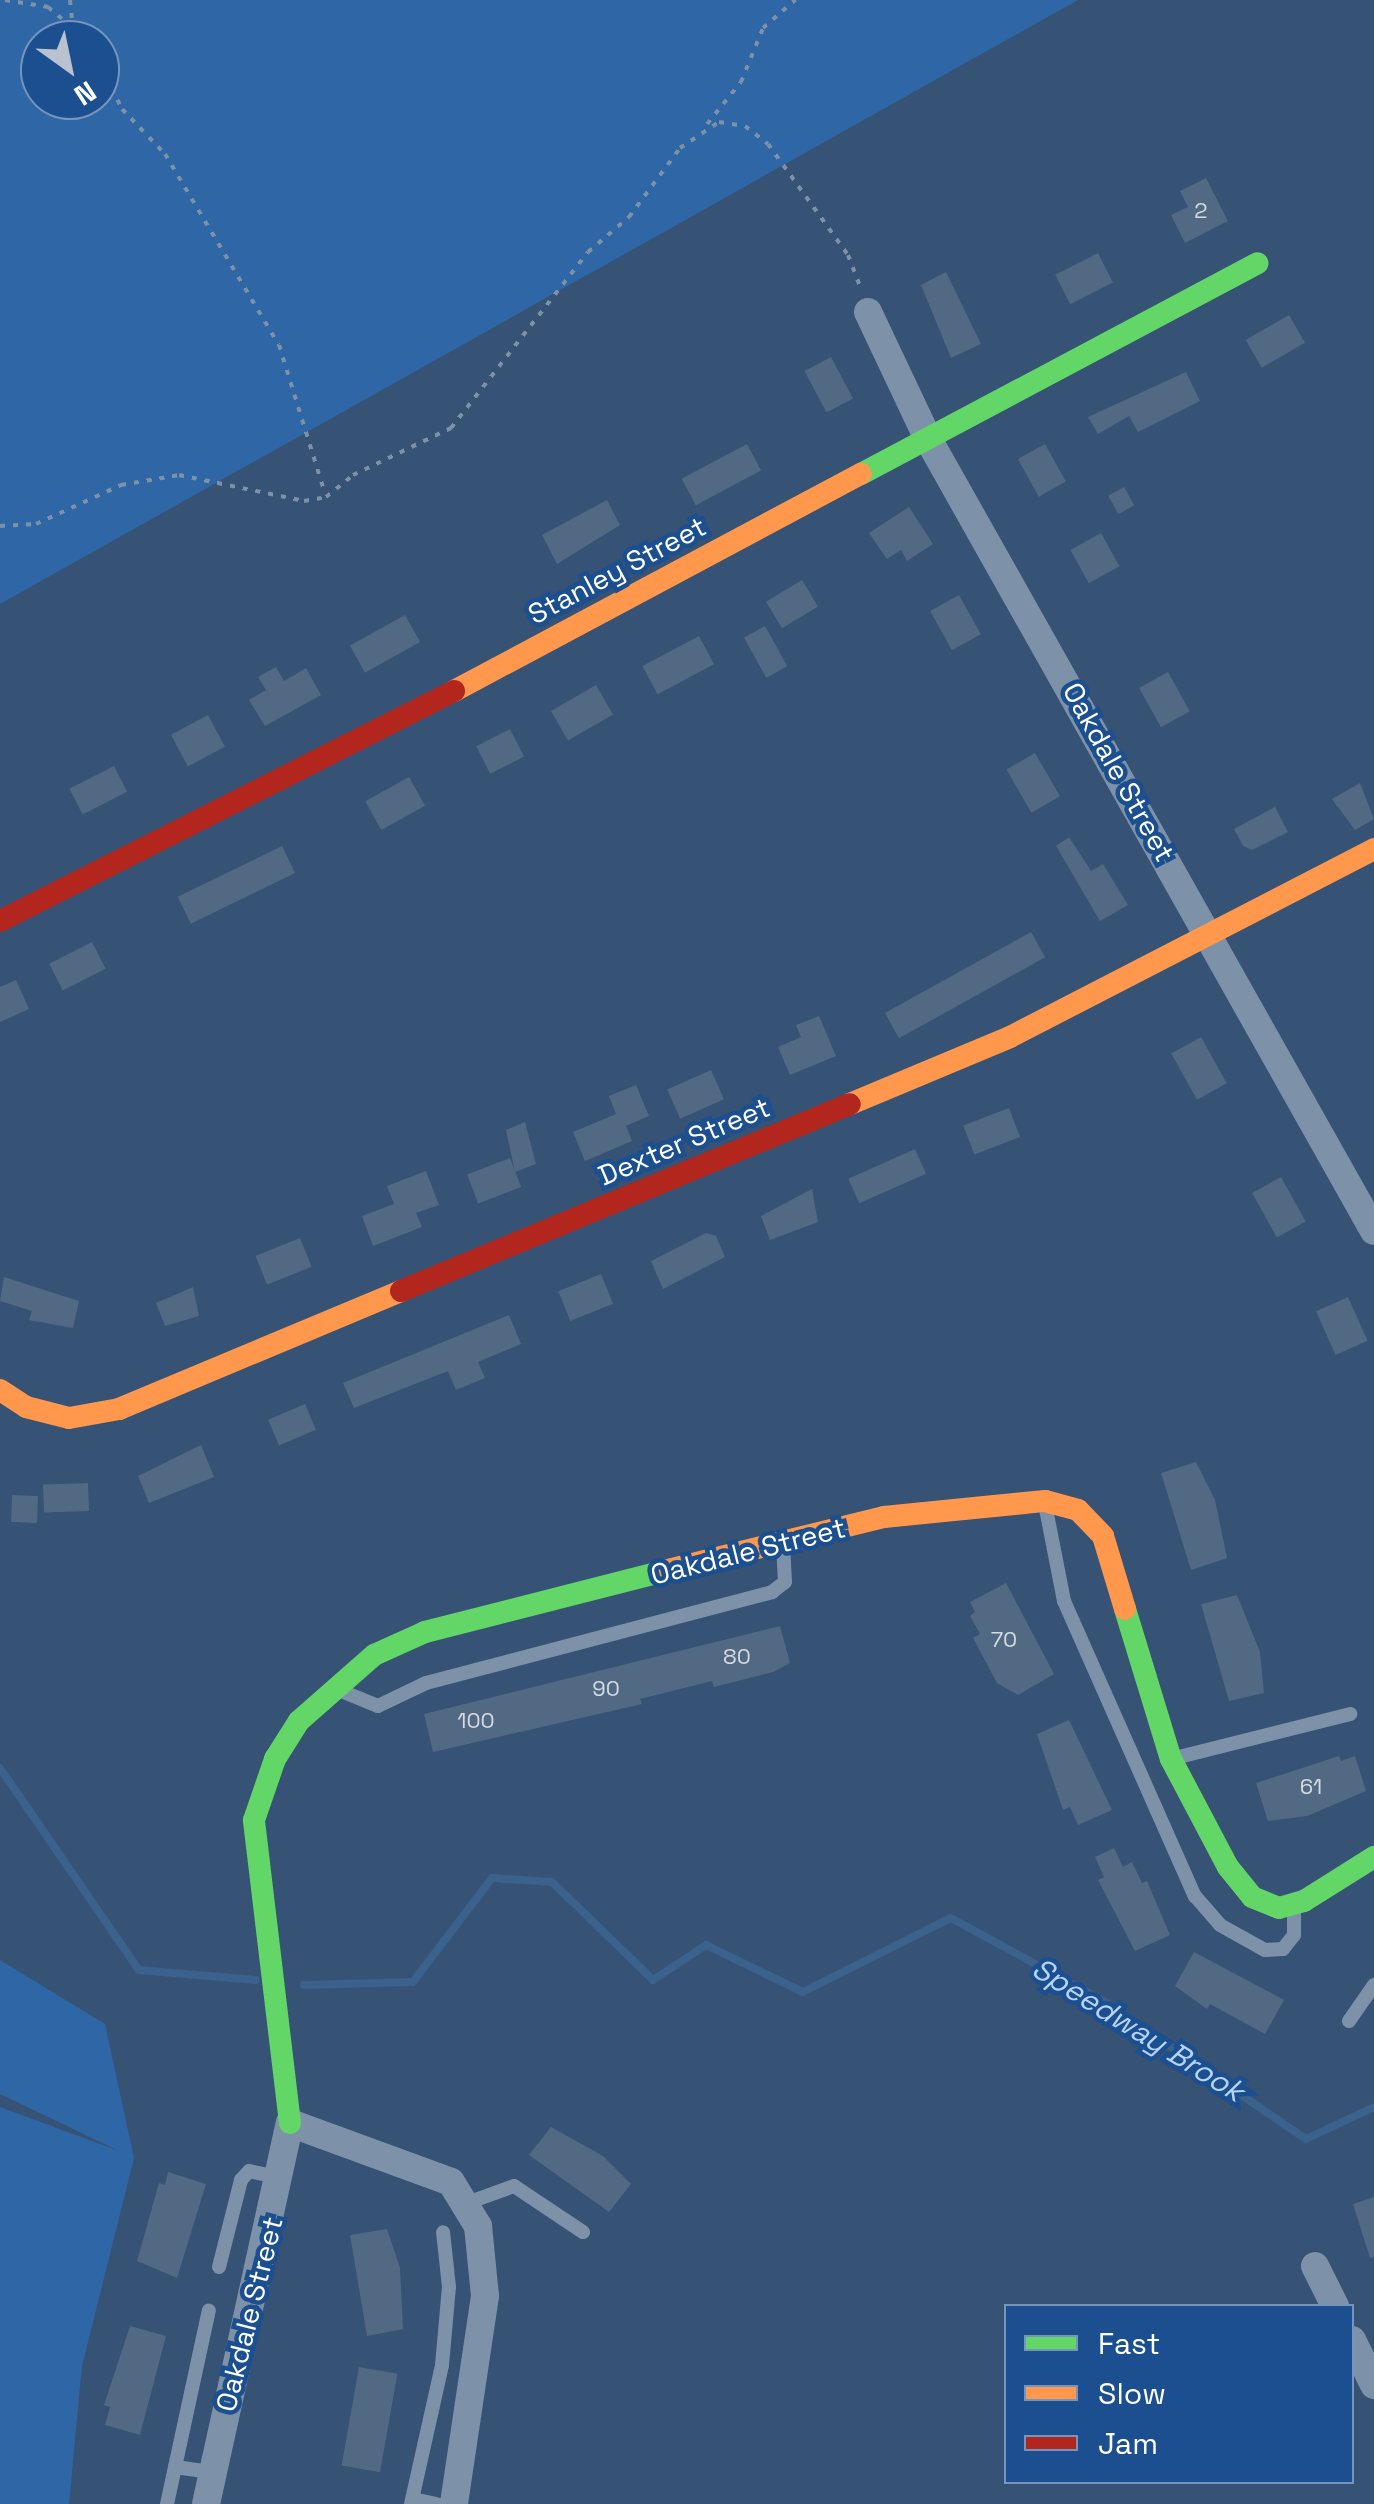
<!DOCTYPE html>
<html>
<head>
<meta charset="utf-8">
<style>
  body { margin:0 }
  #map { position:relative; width:1374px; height:2504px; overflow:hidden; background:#365274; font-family:"Space Grotesk",sans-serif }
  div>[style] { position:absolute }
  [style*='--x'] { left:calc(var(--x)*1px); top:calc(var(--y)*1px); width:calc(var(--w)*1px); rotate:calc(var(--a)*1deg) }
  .green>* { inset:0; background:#2f66a5 }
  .stream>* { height:8px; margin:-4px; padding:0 4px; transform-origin:4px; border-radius:4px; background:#3b618d }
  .building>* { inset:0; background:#526984; transform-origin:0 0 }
  .path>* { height:4px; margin-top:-2px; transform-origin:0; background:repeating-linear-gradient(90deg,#7d92a8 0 5px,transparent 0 13px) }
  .lane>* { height:14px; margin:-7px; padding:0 7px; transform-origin:7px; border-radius:7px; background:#7d92a8 }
  .street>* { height:28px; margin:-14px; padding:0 14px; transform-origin:14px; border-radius:14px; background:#7d92a8 }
  .fast>* { height:22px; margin:-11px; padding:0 11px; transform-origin:11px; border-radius:11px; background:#63d668 }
  .slow>* { height:22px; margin:-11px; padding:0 11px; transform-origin:11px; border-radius:11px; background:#ff974d }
  .jam>* { height:22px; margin:-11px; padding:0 11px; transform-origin:11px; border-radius:11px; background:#b3261e }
  span { translate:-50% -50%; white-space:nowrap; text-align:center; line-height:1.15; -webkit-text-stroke:9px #1b4f8f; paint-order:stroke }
  .number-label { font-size:22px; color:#d4dae0 }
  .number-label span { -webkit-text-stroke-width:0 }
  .street-label { font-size:28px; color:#fff }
  .water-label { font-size:30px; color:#b5d3f5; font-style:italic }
  .legend { position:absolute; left:1004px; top:2304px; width:350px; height:180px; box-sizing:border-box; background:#1b4f8f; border:2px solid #7695bc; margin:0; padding:12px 18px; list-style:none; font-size:30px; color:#fff }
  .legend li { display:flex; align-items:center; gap:20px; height:50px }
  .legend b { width:50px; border:2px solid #7695bc }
  .north { position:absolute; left:20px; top:20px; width:100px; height:100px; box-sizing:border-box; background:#1b4f8f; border:2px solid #7695bc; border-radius:50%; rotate:147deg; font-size:28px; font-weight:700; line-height:40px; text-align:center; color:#fff }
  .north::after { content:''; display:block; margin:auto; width:35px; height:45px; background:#b9c2ce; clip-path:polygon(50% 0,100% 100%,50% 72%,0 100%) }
</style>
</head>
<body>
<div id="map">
  <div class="green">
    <div style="clip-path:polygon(evenodd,0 0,1078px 0,0 604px,0 0,40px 40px,100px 40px,100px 100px,40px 100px,40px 40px)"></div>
    <div style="clip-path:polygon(0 1960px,105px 2024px,134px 2158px,82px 2366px,69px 2504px,0 2504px,0 2107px,119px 2151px,0 2094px)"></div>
  </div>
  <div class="stream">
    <div style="--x:0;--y:1768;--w:245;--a:55.5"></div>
    <div style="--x:139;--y:1970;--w:117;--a:4.9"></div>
    <div style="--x:304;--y:1985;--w:109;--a:-1.6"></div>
    <div style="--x:413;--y:1982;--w:131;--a:-52.8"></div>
    <div style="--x:492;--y:1878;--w:60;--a:3.8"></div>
    <div style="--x:552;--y:1882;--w:141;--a:44.1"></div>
    <div style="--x:653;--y:1980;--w:64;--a:-33.4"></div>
    <div style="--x:706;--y:1945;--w:108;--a:25.9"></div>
    <div style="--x:803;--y:1992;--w:165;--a:-26.6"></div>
    <div style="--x:951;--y:1918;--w:175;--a:28.6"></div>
    <div style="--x:1105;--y:2002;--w:243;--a:34.3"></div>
    <div style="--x:1306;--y:2139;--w:75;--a:-25.2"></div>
  </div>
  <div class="building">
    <div style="clip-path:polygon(1206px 178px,1228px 221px,1185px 243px,1171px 215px,1188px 207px,1180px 191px)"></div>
    <div style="left:1098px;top:253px;width:33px;height:48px;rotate:63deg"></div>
    <div style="clip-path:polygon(946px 272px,981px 344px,951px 358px,921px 285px)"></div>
    <div style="left:1289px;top:315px;width:32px;height:50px;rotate:60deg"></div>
    <div style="left:831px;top:357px;width:47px;height:30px;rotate:62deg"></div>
    <div style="clip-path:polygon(1186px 372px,1200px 401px,1138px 432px,1129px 416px,1098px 434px,1088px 417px)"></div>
    <div style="left:747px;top:444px;width:30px;height:74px;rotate:62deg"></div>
    <div style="left:1045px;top:444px;width:43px;height:31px;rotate:61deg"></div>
    <div style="left:1124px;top:487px;width:21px;height:18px;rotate:61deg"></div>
    <div style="clip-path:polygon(607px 500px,620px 525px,557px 564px,542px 535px)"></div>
    <div style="clip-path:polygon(909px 507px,933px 544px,907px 561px,901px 550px,887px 559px,869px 533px)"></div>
    <div style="left:1101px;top:533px;width:38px;height:35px;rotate:61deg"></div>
    <div style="left:802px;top:580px;width:31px;height:42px;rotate:59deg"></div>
    <div style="left:959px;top:595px;width:45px;height:33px;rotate:61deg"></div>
    <div style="left:405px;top:615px;width:31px;height:63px;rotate:61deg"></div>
    <div style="left:765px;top:626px;width:46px;height:24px;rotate:61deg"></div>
    <div style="left:699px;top:636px;width:32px;height:64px;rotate:62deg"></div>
    <div style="clip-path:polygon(276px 667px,284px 681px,306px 668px,321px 695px,265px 726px,249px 700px,266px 690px,258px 677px)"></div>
    <div style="left:1168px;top:672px;width:45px;height:33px;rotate:61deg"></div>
    <div style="left:596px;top:685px;width:34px;height:52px;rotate:60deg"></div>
    <div style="left:208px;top:715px;width:36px;height:42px;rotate:62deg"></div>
    <div style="left:510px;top:729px;width:31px;height:38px;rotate:63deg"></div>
    <div style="left:1035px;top:753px;width:50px;height:33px;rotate:60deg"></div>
    <div style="left:114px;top:766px;width:29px;height:50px;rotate:63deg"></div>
    <div style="left:409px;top:777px;width:33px;height:50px;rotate:61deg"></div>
    <div style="clip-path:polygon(1360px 783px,1374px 819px,1355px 830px,1332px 799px)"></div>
    <div style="clip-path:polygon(1275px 807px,1288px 832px,1252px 850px,1243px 846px,1234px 829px)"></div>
    <div style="clip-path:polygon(1069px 837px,1091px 871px,1103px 864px,1128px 905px,1100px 921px,1056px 846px)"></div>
    <div style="left:282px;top:846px;width:30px;height:116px;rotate:64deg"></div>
    <div style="left:1031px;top:932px;width:29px;height:167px;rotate:61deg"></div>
    <div style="left:92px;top:942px;width:30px;height:48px;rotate:63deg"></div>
    <div style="clip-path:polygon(16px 980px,29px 1009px,0 1022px,0 987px)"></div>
    <div style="clip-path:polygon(819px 1016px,836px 1056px,790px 1075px,778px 1047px,801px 1037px,796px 1025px)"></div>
    <div style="left:1201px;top:1037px;width:53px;height:34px;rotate:61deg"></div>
    <div style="left:711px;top:1070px;width:32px;height:48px;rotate:66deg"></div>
    <div style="clip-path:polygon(636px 1085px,649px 1116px,626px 1126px,632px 1141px,585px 1161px,573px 1132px,616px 1114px,609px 1096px)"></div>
    <div style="left:1009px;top:1108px;width:31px;height:49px;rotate:69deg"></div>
    <div style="clip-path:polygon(525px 1122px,536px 1164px,515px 1172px,506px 1130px)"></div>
    <div style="left:915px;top:1149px;width:27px;height:73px;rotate:66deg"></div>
    <div style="left:510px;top:1158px;width:31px;height:46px;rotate:69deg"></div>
    <div style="clip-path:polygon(426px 1171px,439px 1205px,416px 1213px,422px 1227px,373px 1246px,362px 1216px,394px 1204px,387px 1186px)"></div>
    <div style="left:1281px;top:1177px;width:51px;height:33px;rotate:61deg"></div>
    <div style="clip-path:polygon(812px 1189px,818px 1222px,770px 1240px,761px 1216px)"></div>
    <div style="clip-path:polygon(706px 1233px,716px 1236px,725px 1257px,663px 1289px,651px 1261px)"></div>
    <div style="left:300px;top:1238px;width:31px;height:48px;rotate:68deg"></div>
    <div style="left:601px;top:1274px;width:32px;height:46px;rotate:68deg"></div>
    <div style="clip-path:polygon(4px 1277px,79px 1301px,73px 1328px,29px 1320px,32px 1311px,0 1301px)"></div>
    <div style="clip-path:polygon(193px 1287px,199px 1316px,165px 1326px,156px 1303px)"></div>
    <div style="left:1348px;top:1297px;width:48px;height:35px;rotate:66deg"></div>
    <div style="clip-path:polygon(509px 1315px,521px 1344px,478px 1362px,485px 1378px,456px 1390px,448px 1371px,354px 1408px,343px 1383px)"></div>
    <div style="left:305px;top:1404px;width:28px;height:40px;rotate:67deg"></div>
    <div style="clip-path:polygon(201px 1445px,214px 1477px,149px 1503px,138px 1476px)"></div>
    <div style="clip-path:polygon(1196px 1462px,1215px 1500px,1227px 1558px,1191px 1570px,1161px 1473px)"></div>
    <div style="left:88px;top:1483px;width:28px;height:45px;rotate:88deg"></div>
    <div style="left:12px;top:1495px;width:26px;height:27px;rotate:2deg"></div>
    <div style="clip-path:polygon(1006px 1583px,1054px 1674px,1018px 1695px,997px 1683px,973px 1638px,980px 1634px,970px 1616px,975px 1612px,970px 1602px)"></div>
    <div style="clip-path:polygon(1237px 1595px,1260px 1652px,1264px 1693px,1229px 1701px,1201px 1604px)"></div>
    <div style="clip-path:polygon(780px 1626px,790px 1663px,773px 1672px,714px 1687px,712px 1681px,640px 1699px,642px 1704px,433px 1752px,424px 1714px)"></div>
    <div style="clip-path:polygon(1069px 1720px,1112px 1810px,1078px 1825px,1070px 1807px,1063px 1810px,1037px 1734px)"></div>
    <div style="clip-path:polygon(1339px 1756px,1341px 1761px,1355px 1756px,1366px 1791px,1307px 1816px,1268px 1821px,1256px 1783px)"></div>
    <div style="clip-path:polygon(1114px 1848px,1123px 1867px,1132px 1862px,1142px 1883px,1147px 1881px,1170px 1935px,1135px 1951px,1098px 1880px,1104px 1877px,1095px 1857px)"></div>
    <div style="clip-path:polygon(1194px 1952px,1284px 2000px,1265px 2034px,1210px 2004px,1207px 2009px,1175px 1986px)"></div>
    <div style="clip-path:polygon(551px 2127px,603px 2156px,631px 2184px,609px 2212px,529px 2155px)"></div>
    <div style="clip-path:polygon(168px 2172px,206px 2184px,177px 2278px,137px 2261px,159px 2183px,165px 2185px)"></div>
    <div style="clip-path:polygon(1374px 2197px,1374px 2257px,1370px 2258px,1353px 2204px)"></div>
    <div style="clip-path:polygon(387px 2229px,400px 2268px,403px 2329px,367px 2336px,350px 2235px)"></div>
    <div style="clip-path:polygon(130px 2326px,166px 2336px,140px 2435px,105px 2425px,110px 2407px,104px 2405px)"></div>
    <div style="left:359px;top:2367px;width:39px;height:100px;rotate:10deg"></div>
  </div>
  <div class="path">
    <div style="--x:5;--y:0;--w:44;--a:9.2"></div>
    <div style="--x:48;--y:7;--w:51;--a:40.2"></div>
    <div style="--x:70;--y:0;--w:20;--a:84"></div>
    <div style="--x:100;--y:65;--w:49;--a:63.4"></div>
    <div style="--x:122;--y:109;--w:62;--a:46.3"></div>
    <div style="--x:165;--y:154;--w:222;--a:59.2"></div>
    <div style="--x:279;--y:345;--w:156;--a:72.8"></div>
    <div style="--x:707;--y:124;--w:54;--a:-51"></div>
    <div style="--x:741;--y:82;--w:58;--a:-67.8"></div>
    <div style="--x:763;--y:28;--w:43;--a:-41.2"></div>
    <div style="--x:0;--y:526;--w:36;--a:-3"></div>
    <div style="--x:36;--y:524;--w:94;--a:-24.6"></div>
    <div style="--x:121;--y:485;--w:59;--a:-9.8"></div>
    <div style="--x:179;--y:475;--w:128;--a:11.7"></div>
    <div style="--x:304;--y:501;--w:22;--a:-10"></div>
    <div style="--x:326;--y:497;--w:35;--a:-39"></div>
    <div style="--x:353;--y:475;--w:109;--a:-25.6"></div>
    <div style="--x:451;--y:428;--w:223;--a:-52.1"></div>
    <div style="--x:588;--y:252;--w:54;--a:-40.5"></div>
    <div style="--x:629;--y:217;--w:86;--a:-53.5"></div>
    <div style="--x:680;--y:148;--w:47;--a:-33.7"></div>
    <div style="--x:719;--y:122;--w:26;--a:9"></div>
    <div style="--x:745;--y:126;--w:29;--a:38"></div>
    <div style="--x:768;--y:144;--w:137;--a:54.2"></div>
    <div style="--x:848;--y:255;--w:34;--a:69"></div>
  </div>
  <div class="lane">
    <div style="--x:1045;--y:1504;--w:99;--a:78.9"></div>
    <div style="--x:1064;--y:1601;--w:323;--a:66.1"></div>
    <div style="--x:1195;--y:1896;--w:38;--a:49"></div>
    <div style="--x:1220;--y:1925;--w:51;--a:29.1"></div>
    <div style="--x:1265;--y:1950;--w:18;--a:-3"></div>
    <div style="--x:1283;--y:1949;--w:18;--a:-52"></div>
    <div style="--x:1294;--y:1935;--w:31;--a:-90"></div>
    <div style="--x:339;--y:1690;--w:42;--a:22.3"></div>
    <div style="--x:378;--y:1706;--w:53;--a:-25.6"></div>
    <div style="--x:426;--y:1683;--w:358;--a:-14.7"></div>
    <div style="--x:772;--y:1592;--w:16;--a:-38"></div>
    <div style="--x:785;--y:1582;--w:39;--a:-93"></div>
    <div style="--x:1171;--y:1759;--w:185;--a:-14.1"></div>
    <div style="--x:1349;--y:2021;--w:44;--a:-55.2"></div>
    <div style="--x:467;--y:2203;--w:50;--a:-19.9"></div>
    <div style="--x:514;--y:2186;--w:83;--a:33.7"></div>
    <div style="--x:219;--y:2267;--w:90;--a:-75.8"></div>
    <div style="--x:241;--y:2180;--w:12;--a:-48"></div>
    <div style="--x:249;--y:2171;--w:34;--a:12"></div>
    <div style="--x:175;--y:2467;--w:36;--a:8"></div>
    <div style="--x:413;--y:2499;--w:24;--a:12"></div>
    <div style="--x:167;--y:2504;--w:198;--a:-77.8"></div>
    <div style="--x:411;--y:2504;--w:142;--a:-77.4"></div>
    <div style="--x:442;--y:2365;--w:78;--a:-84.9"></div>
    <div style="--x:449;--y:2287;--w:55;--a:-96.2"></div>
  </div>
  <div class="street">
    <div style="--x:868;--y:312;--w:138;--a:64.7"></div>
    <div style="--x:927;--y:437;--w:911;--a:60.62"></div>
    <div style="--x:1315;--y:2266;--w:45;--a:63.4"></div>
    <div style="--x:1352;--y:2340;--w:50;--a:63.9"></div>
    <div style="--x:206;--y:2504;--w:390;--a:-77.6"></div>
    <div style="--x:290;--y:2123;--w:171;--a:20.1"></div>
    <div style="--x:451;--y:2182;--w:52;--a:58.5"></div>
    <div style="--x:478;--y:2226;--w:70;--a:84.3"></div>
    <div style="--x:485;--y:2296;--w:210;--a:98.5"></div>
  </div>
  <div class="fast">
    <div style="--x:861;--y:474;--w:449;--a:-28"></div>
    <div style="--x:1125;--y:1609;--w:157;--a:73"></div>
    <div style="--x:1171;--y:1759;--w:122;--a:62.2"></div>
    <div style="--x:1228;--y:1867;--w:38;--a:51"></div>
    <div style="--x:1252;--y:1897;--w:29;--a:22"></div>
    <div style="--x:1279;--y:1908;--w:26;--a:-16"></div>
    <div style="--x:1304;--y:1901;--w:83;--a:-32.2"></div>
    <div style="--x:290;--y:2123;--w:305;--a:-96.8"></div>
    <div style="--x:254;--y:1820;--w:65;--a:-71"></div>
    <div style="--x:275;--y:1759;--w:45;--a:-57.7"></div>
    <div style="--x:299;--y:1721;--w:100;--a:-41.3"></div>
    <div style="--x:374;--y:1655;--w:56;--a:-24.3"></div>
    <div style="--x:425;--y:1632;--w:247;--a:-14.3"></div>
  </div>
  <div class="slow">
    <div style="--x:454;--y:691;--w:461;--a:-28.1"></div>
    <div style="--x:850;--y:1104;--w:173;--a:-22.7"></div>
    <div style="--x:1010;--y:1037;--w:410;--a:-27.3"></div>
    <div style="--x:0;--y:1390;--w:31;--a:33"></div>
    <div style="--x:26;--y:1407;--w:44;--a:14.3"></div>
    <div style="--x:69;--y:1418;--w:51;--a:-10.2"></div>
    <div style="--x:119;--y:1409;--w:306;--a:-22.7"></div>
    <div style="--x:664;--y:1571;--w:227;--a:-13.8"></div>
    <div style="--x:884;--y:1517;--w:162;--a:-5.7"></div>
    <div style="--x:1045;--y:1501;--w:34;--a:15"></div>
    <div style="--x:1078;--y:1510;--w:36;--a:46"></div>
    <div style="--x:1103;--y:1536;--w:76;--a:73.2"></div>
  </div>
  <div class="jam">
    <div style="--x:0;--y:921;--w:509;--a:-26.87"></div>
    <div style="--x:401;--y:1291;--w:486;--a:-22.6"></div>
  </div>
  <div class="number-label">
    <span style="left:1201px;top:211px">2</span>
    <span style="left:1004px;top:1640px">70</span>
    <span style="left:737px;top:1657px">80</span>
    <span style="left:606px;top:1689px">90</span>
    <span style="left:476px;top:1721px">100</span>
    <span style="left:1311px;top:1787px">61</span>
  </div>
  <div class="street-label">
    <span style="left:617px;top:570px;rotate:-28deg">Stanley Street</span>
    <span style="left:1119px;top:772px;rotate:61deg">Oakdale Street</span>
    <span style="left:684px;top:1141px;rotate:-23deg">Dexter Street</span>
    <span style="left:748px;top:1551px;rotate:-14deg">Oakdale Street</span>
    <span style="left:249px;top:2314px;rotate:-76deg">Oakdale Street</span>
  </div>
  <div class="water-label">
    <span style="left:1138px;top:2030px;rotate:32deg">Speedway Brook</span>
  </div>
  <ul class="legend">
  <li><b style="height:12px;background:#63d668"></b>Fast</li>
  <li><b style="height:12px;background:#ff974d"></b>Slow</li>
  <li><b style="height:12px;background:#b3261e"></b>Jam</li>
  </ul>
  <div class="north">N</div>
</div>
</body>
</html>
